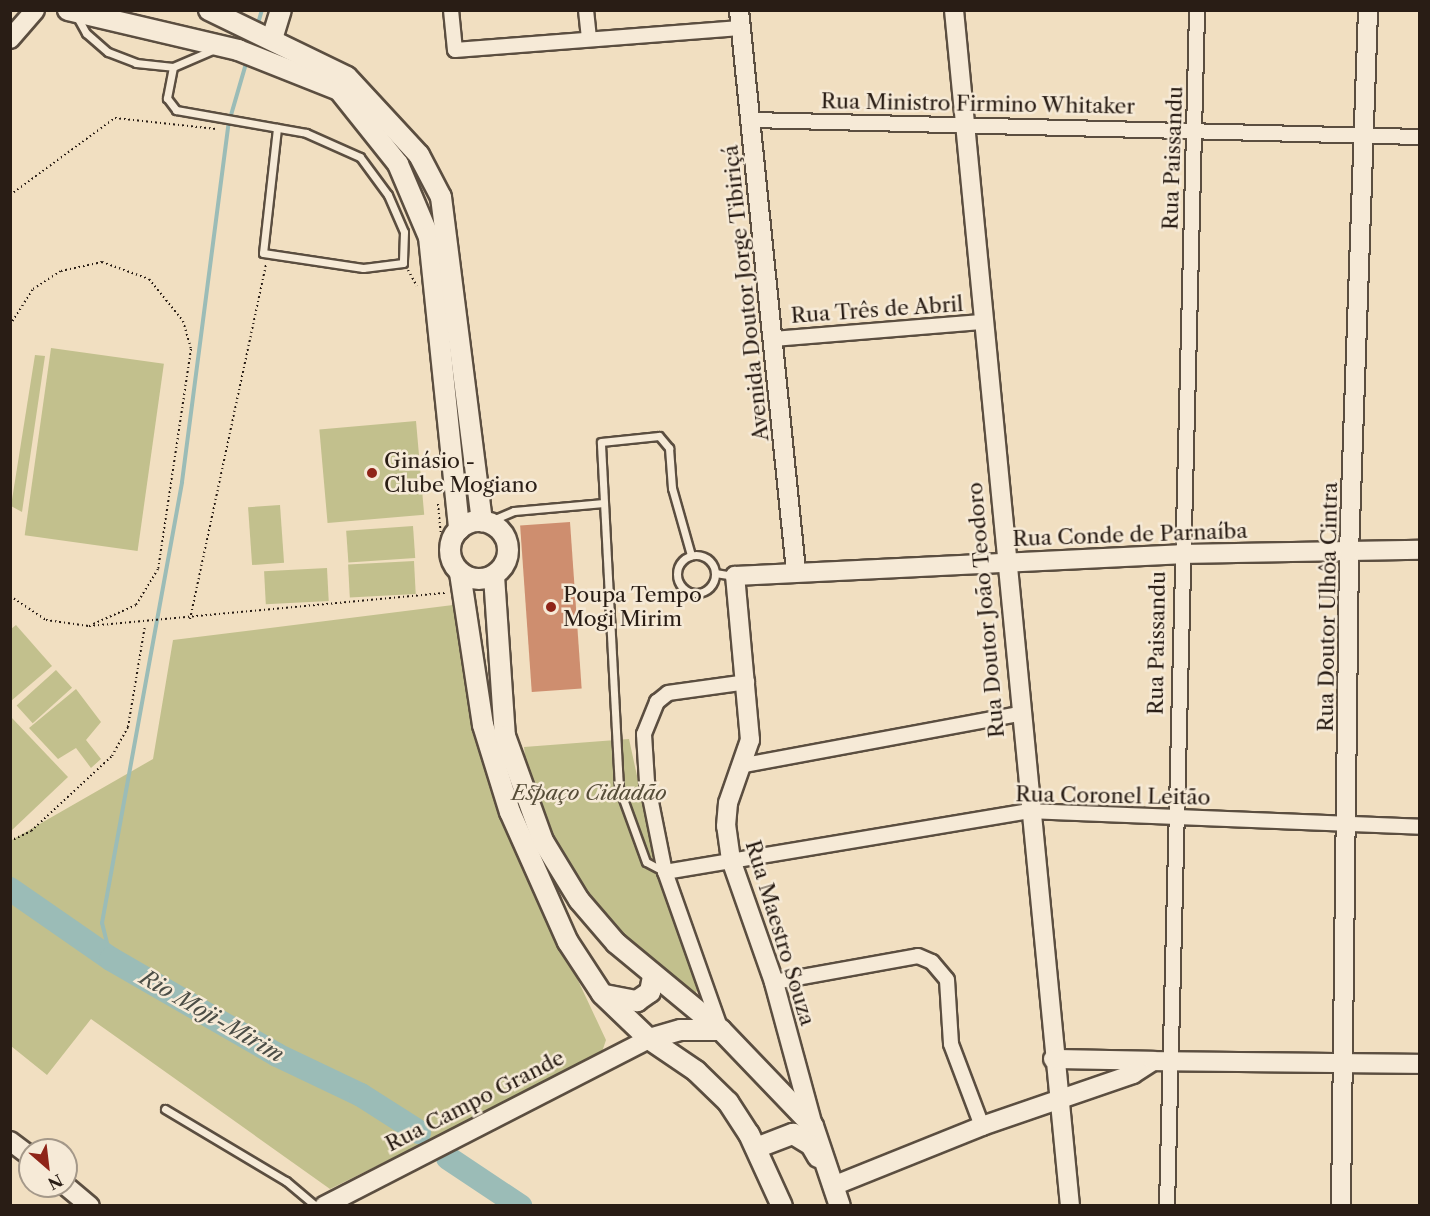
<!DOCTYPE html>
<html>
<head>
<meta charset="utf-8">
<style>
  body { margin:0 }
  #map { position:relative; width:1430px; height:1216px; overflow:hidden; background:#f1dfc1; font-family:"Libre Caslon Text",serif }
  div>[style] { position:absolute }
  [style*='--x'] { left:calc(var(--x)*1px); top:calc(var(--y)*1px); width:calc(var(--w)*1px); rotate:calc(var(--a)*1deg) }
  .green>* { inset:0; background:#c2c08d; transform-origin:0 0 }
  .stream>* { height:4px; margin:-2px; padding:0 2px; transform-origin:2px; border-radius:2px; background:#9bbcb7 }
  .river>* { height:24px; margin:-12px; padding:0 12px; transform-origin:12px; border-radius:12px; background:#9bbcb7 }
  .building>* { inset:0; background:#ce8e6f; transform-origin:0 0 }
  .path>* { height:2px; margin-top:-1px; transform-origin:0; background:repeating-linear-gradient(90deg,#291d15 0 1.5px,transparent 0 4.5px) }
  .roads { filter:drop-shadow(2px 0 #5b4e40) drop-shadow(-2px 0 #5b4e40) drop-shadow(0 2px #5b4e40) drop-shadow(0 -2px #5b4e40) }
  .service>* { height:7px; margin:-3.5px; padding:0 3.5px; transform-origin:3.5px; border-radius:3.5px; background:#f6ead7 }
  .service>.ring { margin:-3.5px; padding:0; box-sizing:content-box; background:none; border:7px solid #f6ead7; border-radius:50% }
  .minor>* { height:14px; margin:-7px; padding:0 7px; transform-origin:7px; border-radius:7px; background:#f6ead7 }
  .tertiary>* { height:18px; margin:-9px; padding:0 9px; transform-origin:9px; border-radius:9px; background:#f6ead7 }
  .secondary>* { height:20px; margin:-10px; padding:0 10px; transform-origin:10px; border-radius:10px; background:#f6ead7 }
  .secondary>.ring { margin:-10px; padding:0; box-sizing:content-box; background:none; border:20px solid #f6ead7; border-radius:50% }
  .dots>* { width:16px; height:16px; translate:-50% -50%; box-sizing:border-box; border:3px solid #f6ead7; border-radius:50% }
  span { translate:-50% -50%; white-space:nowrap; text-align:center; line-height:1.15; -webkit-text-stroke:5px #f6ead7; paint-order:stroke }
  .street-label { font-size:21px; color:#291d15 }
  .poi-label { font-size:21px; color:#291d15 }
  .left { translate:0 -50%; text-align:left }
  .park-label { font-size:21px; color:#574e39; font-style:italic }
  .water-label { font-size:22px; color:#4b4d46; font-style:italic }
  .frame { position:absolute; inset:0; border:12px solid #291d15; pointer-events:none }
  .north { position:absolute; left:18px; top:1138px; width:60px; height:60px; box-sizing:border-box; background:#f6ead7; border:2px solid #a49889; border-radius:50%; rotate:152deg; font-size:16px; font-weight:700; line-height:24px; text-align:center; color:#291d15 }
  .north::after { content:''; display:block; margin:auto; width:21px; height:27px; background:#8f2418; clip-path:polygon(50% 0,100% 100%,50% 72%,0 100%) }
</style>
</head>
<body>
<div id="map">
  <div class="green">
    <div style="left:51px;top:348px;width:114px;height:189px;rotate:8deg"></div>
    <div style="clip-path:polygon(35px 355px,45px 356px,22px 512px,11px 506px)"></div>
    <div style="left:416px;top:421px;width:94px;height:97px;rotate:85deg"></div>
    <div style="left:280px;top:505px;width:58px;height:32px;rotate:86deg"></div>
    <div style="left:413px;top:526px;width:32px;height:67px;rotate:86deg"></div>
    <div style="left:414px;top:561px;width:33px;height:66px;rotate:87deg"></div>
    <div style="left:327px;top:568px;width:33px;height:63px;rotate:87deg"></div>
    <div style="clip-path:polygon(453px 605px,475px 736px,521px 859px,606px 1040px,601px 1055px,330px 1189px,91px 1019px,47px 1075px,11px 1046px,10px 841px,153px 759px,173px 640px)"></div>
    <div style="clip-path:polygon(16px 625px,52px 666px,11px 701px,11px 629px)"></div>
    <div style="left:56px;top:670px;width:24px;height:53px;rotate:48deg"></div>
    <div style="clip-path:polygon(76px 689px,101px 722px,86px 740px,101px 759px,91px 768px,76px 748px,58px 759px,29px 728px)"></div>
    <div style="clip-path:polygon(11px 717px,68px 777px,11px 831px)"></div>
    <div style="clip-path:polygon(629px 739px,657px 868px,699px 987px,694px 996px,633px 945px,580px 882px,549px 829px,527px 774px,524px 747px)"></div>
  </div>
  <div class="stream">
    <div style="--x:257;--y:27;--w:18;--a:-74"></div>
    <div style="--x:111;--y:959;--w:37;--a:-104"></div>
    <div style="--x:102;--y:923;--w:448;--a:-79.7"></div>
    <div style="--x:182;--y:482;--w:363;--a:-82.6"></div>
    <div style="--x:229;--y:122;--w:65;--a:-73.8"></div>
  </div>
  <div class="river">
    <div style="--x:10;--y:889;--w:123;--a:34.7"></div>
    <div style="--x:111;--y:959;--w:192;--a:30"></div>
    <div style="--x:277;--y:1055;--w:93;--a:25.5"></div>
    <div style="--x:361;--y:1095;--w:69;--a:32.5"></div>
    <div style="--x:448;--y:1158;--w:87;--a:33.7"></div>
  </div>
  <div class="building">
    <div style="left:570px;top:522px;width:167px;height:50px;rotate:86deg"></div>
  </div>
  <div class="path">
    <div style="--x:10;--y:195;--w:130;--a:-36.3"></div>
    <div style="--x:115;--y:118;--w:102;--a:6.2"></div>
    <div style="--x:408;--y:270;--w:18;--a:61"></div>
    <div style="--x:10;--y:325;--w:43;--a:-57.4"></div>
    <div style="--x:33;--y:289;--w:33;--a:-33"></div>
    <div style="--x:61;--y:271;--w:42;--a:-12.4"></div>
    <div style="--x:102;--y:262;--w:50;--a:19.9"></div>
    <div style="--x:149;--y:279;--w:54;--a:51"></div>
    <div style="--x:183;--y:321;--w:29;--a:74"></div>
    <div style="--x:191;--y:349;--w:222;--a:98.5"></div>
    <div style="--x:158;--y:569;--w:42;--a:121.4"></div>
    <div style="--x:136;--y:605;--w:49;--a:156"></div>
    <div style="--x:438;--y:504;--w:63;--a:84.6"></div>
    <div style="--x:10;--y:596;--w:43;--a:33.7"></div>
    <div style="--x:46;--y:620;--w:43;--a:7.9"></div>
    <div style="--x:89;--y:626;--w:359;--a:-5.3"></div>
    <div style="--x:190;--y:619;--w:363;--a:-77.9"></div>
    <div style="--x:10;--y:841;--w:23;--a:-25"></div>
    <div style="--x:31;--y:831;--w:110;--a:-42.8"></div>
    <div style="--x:112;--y:756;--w:33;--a:-61"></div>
    <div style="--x:128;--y:727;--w:103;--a:-80.5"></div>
  </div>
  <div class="roads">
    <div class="service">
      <div style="--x:76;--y:15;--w:21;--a:61"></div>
      <div style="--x:86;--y:33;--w:29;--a:41"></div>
      <div style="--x:108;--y:52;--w:30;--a:21"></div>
      <div style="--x:136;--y:63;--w:37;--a:6"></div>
      <div style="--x:173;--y:67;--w:46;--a:-23.2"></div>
      <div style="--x:173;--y:67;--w:32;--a:101"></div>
      <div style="--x:167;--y:98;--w:15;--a:53"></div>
      <div style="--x:176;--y:110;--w:132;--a:10"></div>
      <div style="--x:306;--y:133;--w:59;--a:24"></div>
      <div style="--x:360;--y:157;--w:47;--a:53.6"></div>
      <div style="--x:388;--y:195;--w:40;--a:66.6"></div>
      <div style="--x:404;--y:232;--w:31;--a:92"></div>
      <div style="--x:403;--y:263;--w:40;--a:172.9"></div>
      <div style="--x:363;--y:268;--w:101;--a:-171.5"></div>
      <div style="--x:263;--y:253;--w:126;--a:-83.6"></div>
      <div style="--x:488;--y:522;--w:28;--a:-23"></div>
      <div style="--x:514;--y:511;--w:90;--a:-5.1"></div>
      <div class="ring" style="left:677px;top:555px;width:31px;height:31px"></div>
      <div style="--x:715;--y:573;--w:20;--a:9"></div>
      <div style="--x:665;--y:872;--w:21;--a:-152"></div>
      <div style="--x:646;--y:862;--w:79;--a:-110"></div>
      <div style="--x:619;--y:788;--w:346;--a:-93"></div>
      <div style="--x:601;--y:442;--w:58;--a:-5.9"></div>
      <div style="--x:659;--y:436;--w:16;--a:50"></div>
      <div style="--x:669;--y:448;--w:40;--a:85.7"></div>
      <div style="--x:672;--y:488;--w:70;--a:74.2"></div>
      <div style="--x:165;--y:1109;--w:141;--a:30.8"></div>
      <div style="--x:286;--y:1181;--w:39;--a:40"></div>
    </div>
    <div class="minor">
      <div style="--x:451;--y:10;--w:40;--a:84.3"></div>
      <div style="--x:455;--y:50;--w:286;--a:-4.4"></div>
      <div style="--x:586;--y:10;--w:29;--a:84"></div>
      <div style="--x:752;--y:120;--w:668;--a:1.46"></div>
      <div style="--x:774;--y:339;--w:210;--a:-4.7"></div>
      <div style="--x:744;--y:765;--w:280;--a:-10.5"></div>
      <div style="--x:665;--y:872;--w:368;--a:-9.5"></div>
      <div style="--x:1028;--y:811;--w:392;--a:2.3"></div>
      <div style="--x:774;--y:982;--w:146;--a:-10.2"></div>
      <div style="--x:918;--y:956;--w:15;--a:23"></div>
      <div style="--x:932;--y:962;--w:23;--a:50"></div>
      <div style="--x:947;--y:980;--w:64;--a:86.4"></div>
      <div style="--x:951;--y:1044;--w:88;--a:69.3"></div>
      <div style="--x:720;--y:1027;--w:164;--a:-109.5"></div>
      <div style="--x:665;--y:872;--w:92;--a:-101.3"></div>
      <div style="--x:647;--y:782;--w:48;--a:-93.6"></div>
      <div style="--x:644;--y:734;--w:35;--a:-68"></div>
      <div style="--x:657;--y:702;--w:14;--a:-39"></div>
      <div style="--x:668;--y:693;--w:80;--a:-7.9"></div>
      <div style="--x:1167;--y:1206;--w:1196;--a:-88.56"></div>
    </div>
    <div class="tertiary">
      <div style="--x:739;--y:10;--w:564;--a:84.2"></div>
      <div style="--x:954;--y:10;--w:1202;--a:84.46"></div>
      <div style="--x:10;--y:39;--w:38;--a:-49"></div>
      <div style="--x:1053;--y:1059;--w:100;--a:1.1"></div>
      <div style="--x:813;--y:1126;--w:149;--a:-105.2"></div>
      <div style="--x:774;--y:982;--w:129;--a:-109.4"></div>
      <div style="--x:731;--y:860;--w:34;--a:-98"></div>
      <div style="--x:726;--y:826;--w:23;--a:-85"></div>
      <div style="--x:728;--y:803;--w:67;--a:-70.8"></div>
      <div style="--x:750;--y:740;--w:165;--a:-95.2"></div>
      <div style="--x:735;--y:576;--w:446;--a:-2.8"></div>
      <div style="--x:1180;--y:554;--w:240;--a:-1"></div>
      <div style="--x:10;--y:1141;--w:25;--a:37"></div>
      <div style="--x:66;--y:1186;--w:31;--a:40"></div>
      <div style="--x:833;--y:1186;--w:161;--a:-21.9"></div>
      <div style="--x:982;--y:1126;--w:160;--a:-19"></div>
      <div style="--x:1133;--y:1074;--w:24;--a:-33"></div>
      <div style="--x:1153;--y:1061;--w:267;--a:0.6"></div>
      <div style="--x:324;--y:1206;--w:365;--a:-27.2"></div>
      <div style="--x:1341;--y:1206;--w:654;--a:-89.3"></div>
      <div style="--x:1349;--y:552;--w:542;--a:-87.99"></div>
    </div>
    <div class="secondary">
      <div style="--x:68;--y:10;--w:175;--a:13.2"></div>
      <div style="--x:238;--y:50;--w:109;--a:21.6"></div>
      <div style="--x:339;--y:90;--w:95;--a:51.4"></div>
      <div style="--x:398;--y:164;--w:79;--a:67"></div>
      <div style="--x:429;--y:237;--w:294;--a:84.1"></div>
      <div style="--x:209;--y:10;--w:153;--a:25.9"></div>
      <div style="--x:347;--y:77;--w:106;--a:47.3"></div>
      <div style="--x:419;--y:155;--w:47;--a:62.4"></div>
      <div style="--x:441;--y:197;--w:327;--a:82.8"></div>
      <div style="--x:272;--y:39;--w:30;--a:-73"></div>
      <div class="ring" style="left:450px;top:521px;width:38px;height:38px"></div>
      <div style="--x:460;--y:573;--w:154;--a:81.4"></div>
      <div style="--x:483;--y:725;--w:91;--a:72.8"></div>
      <div style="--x:510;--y:812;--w:142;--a:66"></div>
      <div style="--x:568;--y:942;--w:62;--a:56.8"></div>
      <div style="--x:602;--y:994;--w:65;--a:43.8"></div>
      <div style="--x:649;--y:1039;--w:57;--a:34.2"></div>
      <div style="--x:696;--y:1071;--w:45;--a:44.1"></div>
      <div style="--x:728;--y:1102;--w:38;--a:57"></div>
      <div style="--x:749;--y:1134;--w:79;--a:65.4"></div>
      <div style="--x:494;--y:576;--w:160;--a:86.1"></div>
      <div style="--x:505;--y:736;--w:112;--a:70.1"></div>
      <div style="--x:543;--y:841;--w:69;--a:58.6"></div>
      <div style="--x:579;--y:900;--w:57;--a:49.3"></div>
      <div style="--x:616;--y:943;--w:136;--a:39.6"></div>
      <div style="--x:721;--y:1030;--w:133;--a:46.2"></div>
      <div style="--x:813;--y:1126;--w:84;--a:71.4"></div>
      <div style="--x:605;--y:995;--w:33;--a:11"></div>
      <div style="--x:637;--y:1001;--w:16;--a:-35"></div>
      <div style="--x:650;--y:992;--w:15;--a:-79"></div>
      <div style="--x:649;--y:1039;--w:33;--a:-16"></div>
      <div style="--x:681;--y:1030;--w:40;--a:0"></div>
      <div style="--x:756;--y:1148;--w:40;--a:-21"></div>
      <div style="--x:793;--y:1134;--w:21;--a:31"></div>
      <div style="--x:811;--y:1145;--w:14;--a:60"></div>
    </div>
  </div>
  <div class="dots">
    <div style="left:372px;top:473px;background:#8f2418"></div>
    <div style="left:551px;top:607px;background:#8f2418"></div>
  </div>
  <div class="street-label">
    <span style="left:978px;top:104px;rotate:1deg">Rua Ministro Firmino Whitaker</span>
    <span style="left:1173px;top:158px;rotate:-88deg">Rua Paissandu</span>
    <span style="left:746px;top:293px;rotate:-96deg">Avenida Doutor Jorge Tibiriçá</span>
    <span style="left:877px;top:310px;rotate:-4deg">Rua Três de Abril</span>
    <span style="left:1130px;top:535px;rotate:-2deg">Rua Conde de Parnaíba</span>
    <span style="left:1328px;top:607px;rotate:-89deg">Rua Doutor Ulhôa Cintra</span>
    <span style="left:986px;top:610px;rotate:-95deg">Rua Doutor João Teodoro</span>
    <span style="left:1157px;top:643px;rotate:-89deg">Rua Paissandu</span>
    <span style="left:1113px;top:796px;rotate:1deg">Rua Coronel Leitão</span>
    <span style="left:780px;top:933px;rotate:73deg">Rua Maestro Souza</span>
    <span style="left:475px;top:1101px;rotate:-27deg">Rua Campo Grande</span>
  </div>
  <div class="poi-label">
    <span class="left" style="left:384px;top:473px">Ginásio -<br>Clube Mogiano</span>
    <span class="left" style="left:563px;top:607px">Poupa Tempo<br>Mogi Mirim</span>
  </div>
  <div class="park-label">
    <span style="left:589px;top:793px">Espaço Cidadão</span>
  </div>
  <div class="water-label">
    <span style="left:212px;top:1016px;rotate:30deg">Rio Moji-Mirim</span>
  </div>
  <div class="frame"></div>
  <div class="north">N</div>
</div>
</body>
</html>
